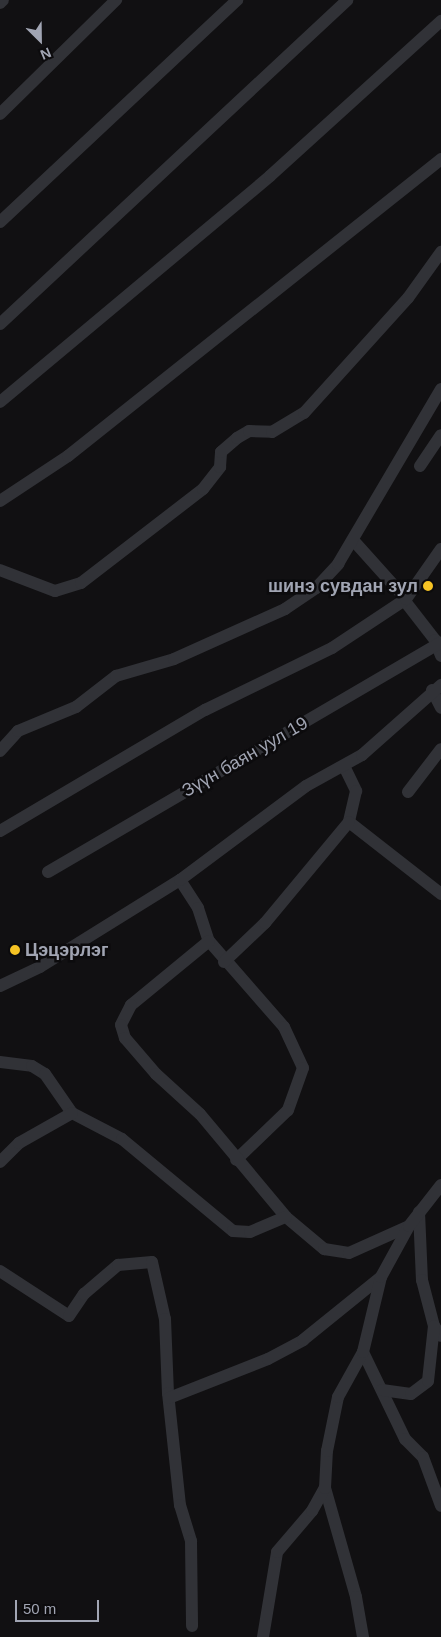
<!DOCTYPE html>
<html>
<head>
<meta charset="utf-8">
<style>
  body { margin:0 }
  #map { position:relative; width:441px; height:1637px; overflow:hidden; background:#111012; font-family:Arial,sans-serif }
  div>[style] { position:absolute }
  [style*='--x'] { left:calc(var(--x)*1px); top:calc(var(--y)*1px); width:calc(var(--w)*1px); rotate:calc(var(--a)*1deg) }
  .minor>* { height:12px; margin:-6px; padding:0 6px; transform-origin:6px; border-radius:6px; background:#313237 }
  .dots>* { width:14px; height:14px; translate:-50% -50%; box-sizing:border-box; border:2px solid #0c0b0d; border-radius:50% }
  span { translate:-50% -50%; white-space:nowrap; text-align:center; line-height:1.15; -webkit-text-stroke:5px #0c0b0d; paint-order:stroke }
  .poi-label { font-size:18px; color:#a1a5b3; font-weight:700 }
  .right { translate:-100% -50%; text-align:right }
  .left { translate:0 -50%; text-align:left }
  .street-label { font-size:18px; color:#a1a5b3 }
  .north { position:absolute; left:15px; top:15px; width:50px; height:50px; -webkit-text-stroke:4px #0c0b0d; paint-order:stroke; rotate:157deg; font-size:14px; font-weight:700; line-height:20px; text-align:center; color:#a1a5b3 }
  .north::after { content:''; display:block; margin:auto; width:18px; height:22px; background:#a1a5b3; clip-path:polygon(50% 0,100% 100%,50% 72%,0 100%) }
  .scale { position:absolute; left:15px; top:1600px; width:84px; height:22px; box-sizing:border-box; border:2px solid #a1a5b3; border-top:0; padding-left:6px; font-size:15px; line-height:18px; white-space:nowrap; color:#a1a5b3; -webkit-text-stroke:4px #0c0b0d; paint-order:stroke }
</style>
</head>
<body>
<div id="map">
  <div class="minor">
    <div style="--x:0;--y:3;--w:4;--a:-45"></div>
    <div style="--x:0;--y:114;--w:163;--a:-44.5"></div>
    <div style="--x:0;--y:222;--w:325;--a:-43.1"></div>
    <div style="--x:0;--y:324;--w:475;--a:-43"></div>
    <div style="--x:0;--y:402;--w:352;--a:-39.9"></div>
    <div style="--x:270;--y:176;--w:231;--a:-42.2"></div>
    <div style="--x:420;--y:466;--w:37;--a:-56"></div>
    <div style="--x:0;--y:501;--w:82;--a:-33.5"></div>
    <div style="--x:68;--y:456;--w:477;--a:-38.5"></div>
    <div style="--x:353;--y:540;--w:79;--a:48.1"></div>
    <div style="--x:0;--y:570;--w:59;--a:20.9"></div>
    <div style="--x:55;--y:591;--w:27;--a:-17"></div>
    <div style="--x:81;--y:583;--w:154;--a:-37.6"></div>
    <div style="--x:203;--y:489;--w:28;--a:-52"></div>
    <div style="--x:220;--y:467;--w:15;--a:-86"></div>
    <div style="--x:221;--y:452;--w:21;--a:-41"></div>
    <div style="--x:237;--y:438;--w:14;--a:-30"></div>
    <div style="--x:249;--y:431;--w:23;--a:2"></div>
    <div style="--x:272;--y:432;--w:37;--a:-31"></div>
    <div style="--x:304;--y:413;--w:155;--a:-47.9"></div>
    <div style="--x:408;--y:298;--w:57;--a:-54.3"></div>
    <div style="--x:404;--y:600;--w:51;--a:52.2"></div>
    <div style="--x:435;--y:640;--w:17;--a:69"></div>
    <div style="--x:432;--y:690;--w:20;--a:63"></div>
    <div style="--x:0;--y:751;--w:27;--a:-48"></div>
    <div style="--x:18;--y:731;--w:63;--a:-22.5"></div>
    <div style="--x:76;--y:707;--w:51;--a:-37.8"></div>
    <div style="--x:116;--y:676;--w:60;--a:-16.3"></div>
    <div style="--x:174;--y:659;--w:122;--a:-24.2"></div>
    <div style="--x:285;--y:609;--w:37;--a:-34"></div>
    <div style="--x:316;--y:588;--w:33;--a:-47"></div>
    <div style="--x:338;--y:564;--w:203;--a:-59.5"></div>
    <div style="--x:344;--y:766;--w:28;--a:64"></div>
    <div style="--x:356;--y:791;--w:32;--a:103"></div>
    <div style="--x:349;--y:822;--w:117;--a:38"></div>
    <div style="--x:408;--y:792;--w:54;--a:-52.5"></div>
    <div style="--x:0;--y:831;--w:238;--a:-30.6"></div>
    <div style="--x:205;--y:710;--w:141;--a:-26"></div>
    <div style="--x:332;--y:648;--w:89;--a:-33.5"></div>
    <div style="--x:406;--y:599;--w:61;--a:-55"></div>
    <div style="--x:48;--y:872;--w:455;--a:-30.3"></div>
    <div style="--x:180;--y:880;--w:33;--a:57"></div>
    <div style="--x:198;--y:908;--w:35;--a:72"></div>
    <div style="--x:209;--y:941;--w:114;--a:48.9"></div>
    <div style="--x:284;--y:1027;--w:45;--a:65.1"></div>
    <div style="--x:303;--y:1068;--w:45;--a:109.7"></div>
    <div style="--x:288;--y:1110;--w:72;--a:136.1"></div>
    <div style="--x:209;--y:941;--w:101;--a:140.6"></div>
    <div style="--x:131;--y:1005;--w:22;--a:117"></div>
    <div style="--x:121;--y:1025;--w:14;--a:73"></div>
    <div style="--x:125;--y:1038;--w:48;--a:49.3"></div>
    <div style="--x:156;--y:1074;--w:59;--a:42.3"></div>
    <div style="--x:200;--y:1114;--w:134;--a:50.1"></div>
    <div style="--x:286;--y:1217;--w:50;--a:40.1"></div>
    <div style="--x:324;--y:1249;--w:25;--a:9"></div>
    <div style="--x:349;--y:1253;--w:66;--a:-24.2"></div>
    <div style="--x:224;--y:962;--w:57;--a:-43.6"></div>
    <div style="--x:265;--y:923;--w:131;--a:-50.3"></div>
    <div style="--x:0;--y:986;--w:44;--a:-25.4"></div>
    <div style="--x:40;--y:967;--w:165;--a:-31.9"></div>
    <div style="--x:180;--y:880;--w:157;--a:-36.7"></div>
    <div style="--x:306;--y:786;--w:64;--a:-29"></div>
    <div style="--x:362;--y:755;--w:106;--a:-41.5"></div>
    <div style="--x:0;--y:1062;--w:32;--a:7"></div>
    <div style="--x:32;--y:1066;--w:15;--a:32"></div>
    <div style="--x:45;--y:1074;--w:47;--a:55.3"></div>
    <div style="--x:72;--y:1113;--w:56;--a:27.5"></div>
    <div style="--x:122;--y:1139;--w:144;--a:39.7"></div>
    <div style="--x:233;--y:1231;--w:17;--a:3"></div>
    <div style="--x:250;--y:1232;--w:39;--a:-23"></div>
    <div style="--x:0;--y:1162;--w:27;--a:-45"></div>
    <div style="--x:19;--y:1143;--w:61;--a:-29.5"></div>
    <div style="--x:419;--y:1212;--w:68;--a:87.5"></div>
    <div style="--x:422;--y:1280;--w:48;--a:75.4"></div>
    <div style="--x:434;--y:1326;--w:12;--a:55"></div>
    <div style="--x:0;--y:1271;--w:82;--a:33.1"></div>
    <div style="--x:69;--y:1316;--w:27;--a:-56"></div>
    <div style="--x:84;--y:1294;--w:45;--a:-40.5"></div>
    <div style="--x:118;--y:1265;--w:34;--a:-5"></div>
    <div style="--x:152;--y:1262;--w:58;--a:77.2"></div>
    <div style="--x:165;--y:1319;--w:74;--a:87.7"></div>
    <div style="--x:168;--y:1393;--w:113;--a:83.9"></div>
    <div style="--x:180;--y:1505;--w:38;--a:73"></div>
    <div style="--x:191;--y:1541;--w:85;--a:89.3"></div>
    <div style="--x:363;--y:1352;--w:97;--a:64.2"></div>
    <div style="--x:405;--y:1439;--w:25;--a:45"></div>
    <div style="--x:423;--y:1457;--w:52;--a:69.8"></div>
    <div style="--x:382;--y:1390;--w:29;--a:8"></div>
    <div style="--x:411;--y:1394;--w:21;--a:-37"></div>
    <div style="--x:428;--y:1381;--w:55;--a:-83.8"></div>
    <div style="--x:169;--y:1398;--w:106;--a:-21.5"></div>
    <div style="--x:268;--y:1359;--w:40;--a:-28"></div>
    <div style="--x:303;--y:1340;--w:100;--a:-38.9"></div>
    <div style="--x:325;--y:1488;--w:113;--a:74.1"></div>
    <div style="--x:356;--y:1597;--w:41;--a:80.1"></div>
    <div style="--x:263;--y:1637;--w:86;--a:-80.6"></div>
    <div style="--x:277;--y:1552;--w:54;--a:-49.5"></div>
    <div style="--x:312;--y:1511;--w:26;--a:-61"></div>
    <div style="--x:325;--y:1488;--w:37;--a:-87"></div>
    <div style="--x:327;--y:1451;--w:55;--a:-78.5"></div>
    <div style="--x:338;--y:1397;--w:51;--a:-60.9"></div>
    <div style="--x:363;--y:1352;--w:77;--a:-76.5"></div>
    <div style="--x:381;--y:1277;--w:58;--a:-61.2"></div>
    <div style="--x:409;--y:1226;--w:52;--a:-52"></div>
  </div>
  <div class="dots">
    <div style="left:428px;top:586px;background:#f6c324"></div>
    <div style="left:15px;top:950px;background:#f6c324"></div>
  </div>
  <div class="poi-label">
    <span class="right" style="left:418px;top:586px">шинэ сувдан зул</span>
    <span class="left" style="left:25px;top:950px">Цэцэрлэг</span>
  </div>
  <div class="street-label">
    <span style="left:245px;top:757px;rotate:-30deg">Зүүн баян уул 19</span>
  </div>
  <div class="north">N</div>
  <div class="scale">50 m</div>
</div>
</body>
</html>
